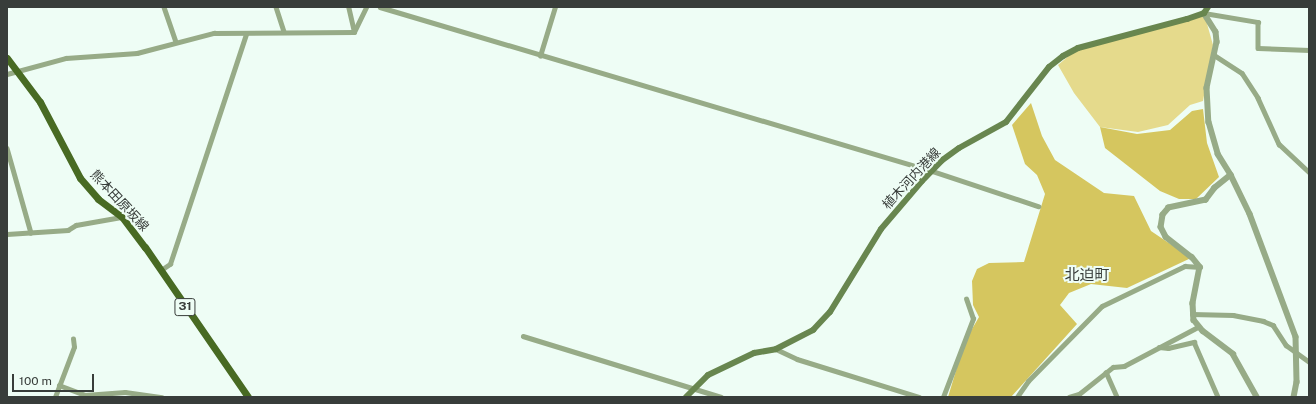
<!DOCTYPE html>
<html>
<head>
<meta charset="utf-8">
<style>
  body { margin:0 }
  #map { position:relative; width:1316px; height:404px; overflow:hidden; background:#eefdf5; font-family:"Public Sans","Noto Sans JP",sans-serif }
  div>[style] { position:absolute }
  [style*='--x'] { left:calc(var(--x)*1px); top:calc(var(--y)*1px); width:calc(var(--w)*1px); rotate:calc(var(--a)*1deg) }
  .green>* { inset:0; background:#e5da8c }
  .forest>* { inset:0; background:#d5c65f }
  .minor>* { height:4.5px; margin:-2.25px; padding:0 2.25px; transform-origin:2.25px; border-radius:2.25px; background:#97ab87 }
  .tertiary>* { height:5.5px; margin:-2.75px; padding:0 2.75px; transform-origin:2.75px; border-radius:2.75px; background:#97ab87 }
  .secondary>* { height:6px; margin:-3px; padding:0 3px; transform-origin:3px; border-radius:3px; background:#68864f }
  .primary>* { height:7px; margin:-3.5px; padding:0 3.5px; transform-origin:3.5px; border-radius:3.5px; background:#486a23 }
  span { translate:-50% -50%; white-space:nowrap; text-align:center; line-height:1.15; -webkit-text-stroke:4px #eefdf5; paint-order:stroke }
  .shield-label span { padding:1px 3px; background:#eefdf5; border:1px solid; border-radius:3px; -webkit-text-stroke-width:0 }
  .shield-label { font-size:12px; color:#383d3a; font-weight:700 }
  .street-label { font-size:13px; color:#383d3a }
  .quarter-label { font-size:15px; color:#383d3a }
  .frame { position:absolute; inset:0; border:8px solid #383d3a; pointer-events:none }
  .scale { position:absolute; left:12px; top:374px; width:82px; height:18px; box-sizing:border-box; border:2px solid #383d3a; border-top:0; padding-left:5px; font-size:12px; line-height:14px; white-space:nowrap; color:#383d3a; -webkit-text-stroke:3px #eefdf5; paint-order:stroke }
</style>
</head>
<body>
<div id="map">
  <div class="green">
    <div style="clip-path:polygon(1204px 13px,1213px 45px,1203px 101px,1190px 105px,1168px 125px,1138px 132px,1100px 127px,1074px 93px,1058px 65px,1078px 48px)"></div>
  </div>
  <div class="forest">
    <div style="clip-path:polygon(1031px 103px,1042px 136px,1055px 160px,1104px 193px,1134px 196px,1151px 231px,1191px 258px,1127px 288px,1091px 284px,1069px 293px,1060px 305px,1077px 324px,1011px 397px,948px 397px,965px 341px,979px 317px,973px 305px,972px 281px,977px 269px,989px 263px,1024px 262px,1045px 194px,1037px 175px,1025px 164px,1012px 125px)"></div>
    <div style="clip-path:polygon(1203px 109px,1207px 143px,1219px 177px,1196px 199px,1179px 199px,1160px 191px,1105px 148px,1100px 127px,1137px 134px,1170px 130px,1192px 111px)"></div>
  </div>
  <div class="minor">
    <div style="--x:164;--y:7;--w:36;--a:71"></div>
    <div style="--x:276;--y:7;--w:25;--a:72"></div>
    <div style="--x:380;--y:7;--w:576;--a:16.55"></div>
    <div style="--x:932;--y:171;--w:112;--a:18.3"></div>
    <div style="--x:1204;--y:13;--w:55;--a:9.5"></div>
    <div style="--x:1258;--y:22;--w:26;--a:90"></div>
    <div style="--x:1258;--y:48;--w:51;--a:2.2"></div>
    <div style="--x:354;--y:32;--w:28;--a:-64"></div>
    <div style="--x:1214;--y:55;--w:33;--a:33"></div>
    <div style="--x:1242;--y:73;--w:30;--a:57"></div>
    <div style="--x:1258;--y:98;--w:51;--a:65.5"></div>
    <div style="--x:1279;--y:144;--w:41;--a:43"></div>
    <div style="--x:540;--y:56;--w:51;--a:-73"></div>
    <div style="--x:7;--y:74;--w:61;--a:-15.2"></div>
    <div style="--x:66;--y:58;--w:71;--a:-4"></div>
    <div style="--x:137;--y:53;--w:80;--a:-14.6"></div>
    <div style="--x:214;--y:33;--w:140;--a:-0.4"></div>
    <div style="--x:354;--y:32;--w:26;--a:-103"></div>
    <div style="--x:7;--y:148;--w:88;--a:74.2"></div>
    <div style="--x:7;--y:234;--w:61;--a:-3.8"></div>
    <div style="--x:68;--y:230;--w:9;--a:-32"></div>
    <div style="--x:76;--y:225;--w:47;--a:-9.9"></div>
    <div style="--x:161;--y:270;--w:11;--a:-34"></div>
    <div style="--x:170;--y:264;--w:242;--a:-71.7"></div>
    <div style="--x:1192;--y:314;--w:41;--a:1.4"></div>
    <div style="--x:1233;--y:315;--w:31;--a:11"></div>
    <div style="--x:1263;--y:321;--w:11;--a:22"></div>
    <div style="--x:1273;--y:325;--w:24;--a:57"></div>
    <div style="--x:1286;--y:345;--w:29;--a:36"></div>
    <div style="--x:523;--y:336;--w:207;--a:17.1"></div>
    <div style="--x:1159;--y:347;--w:9;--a:6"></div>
    <div style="--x:1168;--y:348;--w:27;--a:-13"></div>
    <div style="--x:1194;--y:342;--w:60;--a:66.4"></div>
    <div style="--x:776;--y:349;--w:23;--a:25"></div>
    <div style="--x:797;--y:359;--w:128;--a:17.3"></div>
    <div style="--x:1106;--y:372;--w:27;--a:66"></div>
    <div style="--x:59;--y:385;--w:28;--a:21"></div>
    <div style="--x:85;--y:395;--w:40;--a:-4.3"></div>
    <div style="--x:125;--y:392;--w:37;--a:8"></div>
    <div style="--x:55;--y:397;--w:53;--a:-69.2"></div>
    <div style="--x:74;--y:347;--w:8;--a:-97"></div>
    <div style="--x:943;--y:397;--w:84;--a:-69"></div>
    <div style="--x:973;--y:319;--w:21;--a:-109"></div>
    <div style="--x:1017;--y:397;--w:19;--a:-55"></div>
    <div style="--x:1028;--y:381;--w:105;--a:-45.4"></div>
    <div style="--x:1102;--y:306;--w:92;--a:-25.7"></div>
    <div style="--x:1185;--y:266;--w:15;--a:4"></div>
    <div style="--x:1069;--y:397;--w:10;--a:-17"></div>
    <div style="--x:1079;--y:394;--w:43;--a:-38.5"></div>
    <div style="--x:1113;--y:367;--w:11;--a:-5"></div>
    <div style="--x:1124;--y:366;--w:84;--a:-27.8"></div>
  </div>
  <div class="tertiary">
    <div style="--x:1204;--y:13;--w:22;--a:58"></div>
    <div style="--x:1216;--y:32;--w:10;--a:84"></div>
    <div style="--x:1217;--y:42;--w:47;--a:102.3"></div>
    <div style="--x:1207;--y:88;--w:34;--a:87"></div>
    <div style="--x:1209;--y:122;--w:33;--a:74"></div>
    <div style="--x:1218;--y:154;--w:25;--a:58"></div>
    <div style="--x:1231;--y:175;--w:21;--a:141"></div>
    <div style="--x:1215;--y:188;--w:15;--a:127"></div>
    <div style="--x:1206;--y:200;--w:38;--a:168"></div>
    <div style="--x:1169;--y:208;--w:9;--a:131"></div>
    <div style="--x:1163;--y:215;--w:12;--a:99"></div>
    <div style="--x:1161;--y:227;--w:11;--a:63"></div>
    <div style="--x:1166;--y:237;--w:33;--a:38"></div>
    <div style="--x:1192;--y:257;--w:13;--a:51"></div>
    <div style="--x:1200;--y:267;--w:37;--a:101"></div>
    <div style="--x:1193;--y:303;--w:17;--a:87"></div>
    <div style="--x:1194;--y:320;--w:14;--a:51"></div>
    <div style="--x:1203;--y:331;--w:38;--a:37"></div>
    <div style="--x:1233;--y:354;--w:49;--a:60.8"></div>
    <div style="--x:1231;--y:175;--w:43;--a:64"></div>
    <div style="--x:1250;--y:214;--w:131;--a:69.5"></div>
    <div style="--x:1296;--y:337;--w:45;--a:88.7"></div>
    <div style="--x:1297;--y:382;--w:15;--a:101"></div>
  </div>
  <div class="secondary">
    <div style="--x:686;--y:397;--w:31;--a:-45"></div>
    <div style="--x:708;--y:375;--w:51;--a:-25.6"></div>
    <div style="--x:754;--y:353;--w:22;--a:-10"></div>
    <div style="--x:776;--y:349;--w:42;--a:-27.2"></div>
    <div style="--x:813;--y:330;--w:25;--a:-47"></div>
    <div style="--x:830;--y:312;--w:97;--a:-58.4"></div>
    <div style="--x:881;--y:229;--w:63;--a:-49.5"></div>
    <div style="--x:922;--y:181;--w:28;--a:-46"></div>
    <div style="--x:941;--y:161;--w:22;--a:-36"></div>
    <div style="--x:959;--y:148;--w:54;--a:-29"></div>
    <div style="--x:1006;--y:122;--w:70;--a:-52"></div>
    <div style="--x:1049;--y:67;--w:18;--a:-38"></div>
    <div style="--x:1063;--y:56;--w:17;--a:-28"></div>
    <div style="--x:1078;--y:48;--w:113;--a:-14.9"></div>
    <div style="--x:1187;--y:19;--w:18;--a:-19"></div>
    <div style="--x:1204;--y:13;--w:7;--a:-56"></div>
  </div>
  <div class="primary">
    <div style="--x:7;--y:58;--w:55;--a:53.1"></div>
    <div style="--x:40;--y:102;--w:86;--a:62.2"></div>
    <div style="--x:80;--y:178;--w:28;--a:49"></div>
    <div style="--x:98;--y:199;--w:30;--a:37"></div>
    <div style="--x:122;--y:217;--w:38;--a:53"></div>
    <div style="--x:145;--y:247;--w:182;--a:55.5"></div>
  </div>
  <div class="shield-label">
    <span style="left:185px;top:307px">31</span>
  </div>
  <div class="street-label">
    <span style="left:912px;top:179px;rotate:-47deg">植木河内港線</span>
    <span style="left:119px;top:201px;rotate:47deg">熊本田原坂線</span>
  </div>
  <div class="quarter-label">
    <span style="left:1087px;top:275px">北迫町</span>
  </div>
  <div class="frame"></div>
  <div class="scale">100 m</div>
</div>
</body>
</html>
